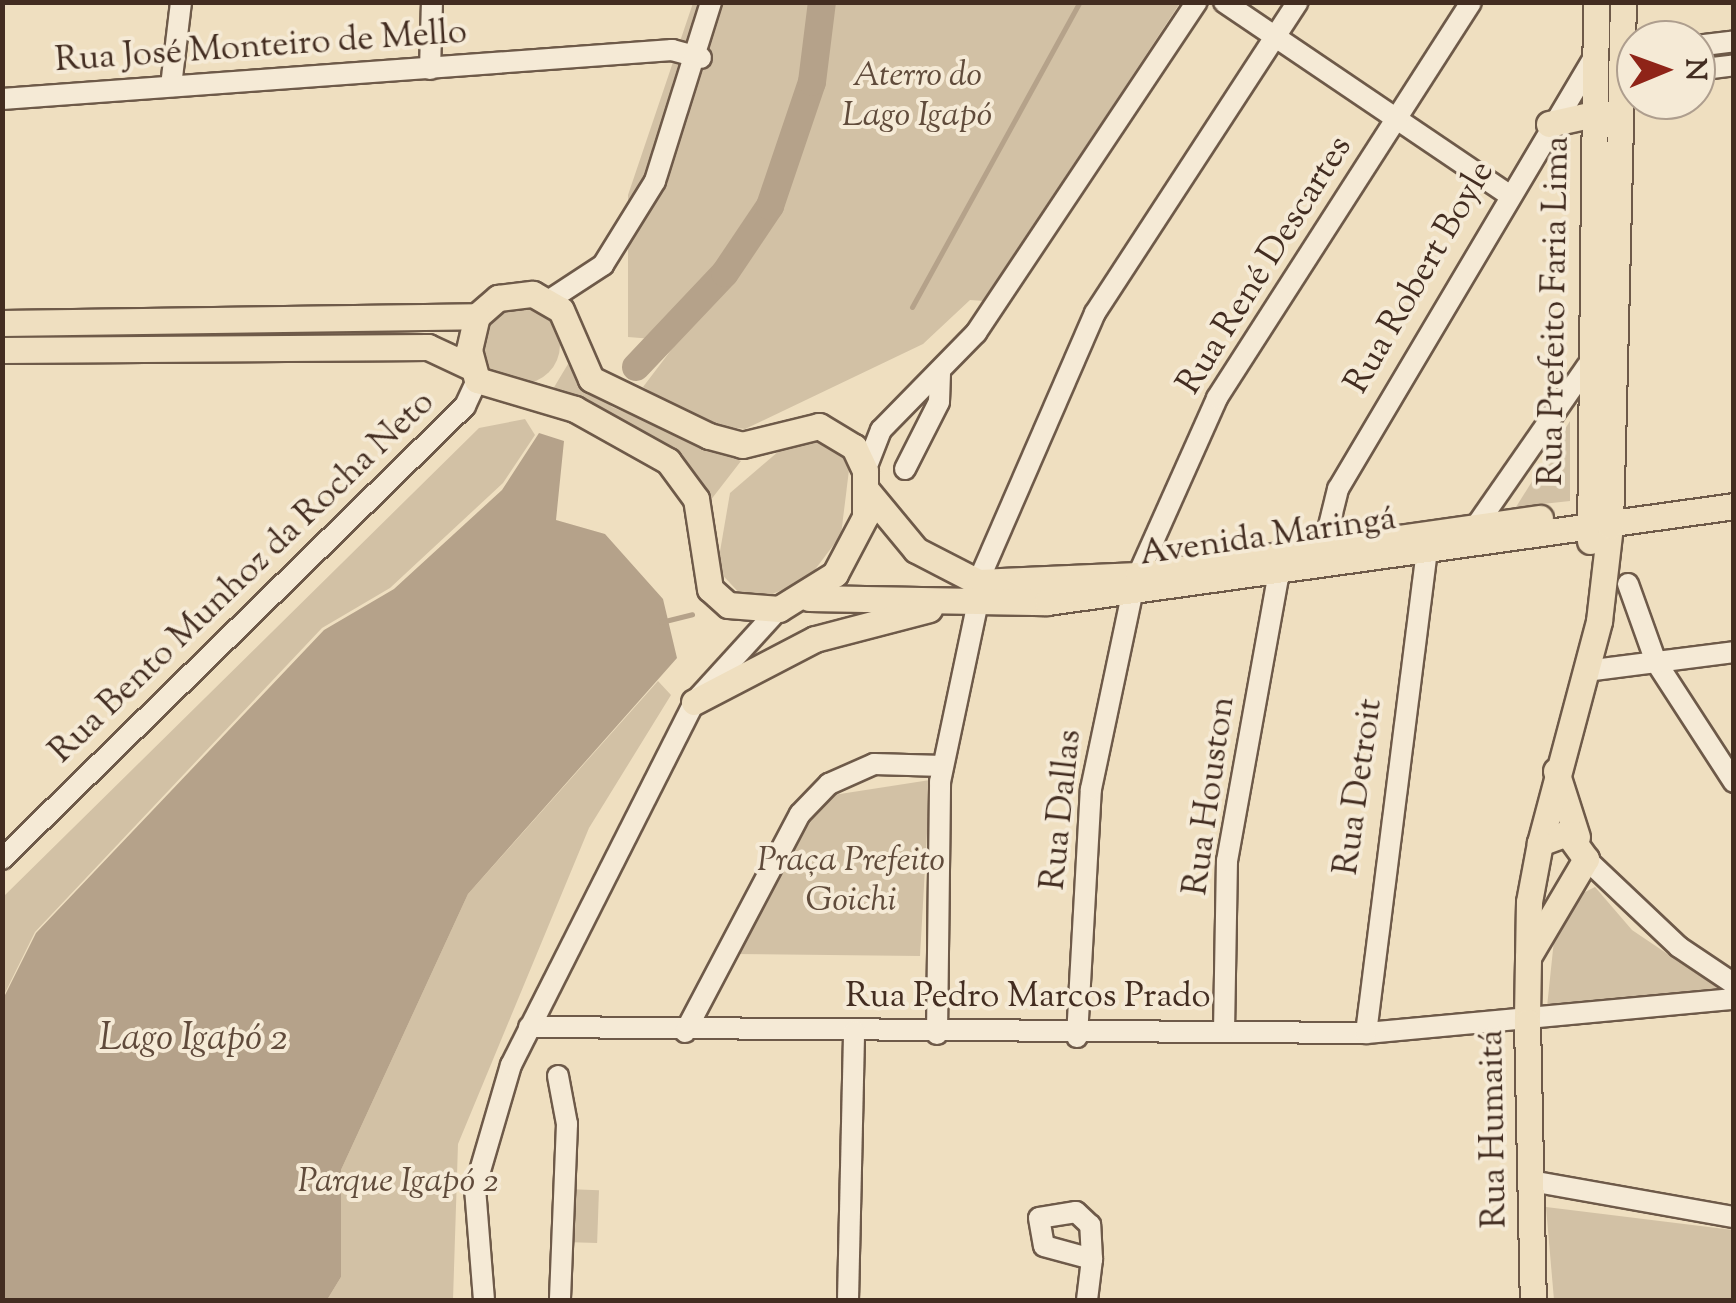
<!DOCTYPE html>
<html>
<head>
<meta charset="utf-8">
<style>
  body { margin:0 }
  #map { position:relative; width:1736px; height:1303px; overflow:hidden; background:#efdfc0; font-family:"Sorts Mill Goudy",serif }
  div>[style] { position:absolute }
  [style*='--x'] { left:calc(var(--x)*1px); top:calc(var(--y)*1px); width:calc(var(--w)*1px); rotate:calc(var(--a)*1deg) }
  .green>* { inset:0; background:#d2c1a5; transform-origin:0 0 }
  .round { border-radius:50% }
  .water>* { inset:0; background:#b5a28a }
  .stream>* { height:5px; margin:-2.5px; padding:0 2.5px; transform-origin:2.5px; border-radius:2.5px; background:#b5a28a }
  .river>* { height:28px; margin:-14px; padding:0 14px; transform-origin:14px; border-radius:14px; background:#b5a28a }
  .roads { filter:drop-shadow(2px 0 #6e5a49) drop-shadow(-2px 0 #6e5a49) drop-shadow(0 2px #6e5a49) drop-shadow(0 -2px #6e5a49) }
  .minor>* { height:20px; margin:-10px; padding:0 10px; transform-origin:10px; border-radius:10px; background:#f5ead6 }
  .major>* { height:25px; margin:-12.5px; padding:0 12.5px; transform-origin:12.5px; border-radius:12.5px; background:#efdfc0 }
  span { translate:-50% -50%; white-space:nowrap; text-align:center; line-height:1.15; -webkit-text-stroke:8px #f5ead6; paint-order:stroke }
  .street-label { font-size:35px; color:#432d21 }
  .park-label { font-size:35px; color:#604b3b; font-style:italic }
  .water-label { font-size:38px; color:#604a3b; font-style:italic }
  .frame { position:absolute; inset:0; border:5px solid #432d21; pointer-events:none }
  .north { position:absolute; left:1616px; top:20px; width:100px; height:100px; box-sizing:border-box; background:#f5ead6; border:2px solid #ae9e8e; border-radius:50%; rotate:89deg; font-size:28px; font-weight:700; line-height:40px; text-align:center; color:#432d21 }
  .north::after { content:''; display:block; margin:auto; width:35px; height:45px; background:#8f2418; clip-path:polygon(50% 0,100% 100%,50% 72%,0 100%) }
</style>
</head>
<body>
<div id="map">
  <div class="green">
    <div style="clip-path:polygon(693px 3px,1180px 3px,984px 301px,970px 300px,923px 344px,745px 429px,711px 425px,643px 387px,678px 341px,628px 337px,628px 195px)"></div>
    <div class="round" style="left:482px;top:306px;width:78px;height:78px"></div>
    <div style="clip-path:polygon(568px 364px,612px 407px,741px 461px,710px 501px,677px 453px,553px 389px)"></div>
    <div style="clip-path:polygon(525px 419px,535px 435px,503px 483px,390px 588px,322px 628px,35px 932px,3px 997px,3px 897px,479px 428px)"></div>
    <div style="clip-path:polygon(1570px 421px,1570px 501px,1516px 507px)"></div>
    <div style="clip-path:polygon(817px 439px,839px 450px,849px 470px,841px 535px,808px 579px,763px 598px,742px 596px,717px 569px,730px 493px,779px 451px)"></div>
    <div style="clip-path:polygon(658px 681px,671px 695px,589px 828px,458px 1144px,453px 1300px,327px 1300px,341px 1277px,341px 1170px,468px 894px)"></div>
    <div style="clip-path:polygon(930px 780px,920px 956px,732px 954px,802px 819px,827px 796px)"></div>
    <div style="clip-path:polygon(1595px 887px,1632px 930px,1718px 988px,1547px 1007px,1554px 940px,1575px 897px)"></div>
    <div style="left:566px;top:1189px;width:33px;height:53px;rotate:2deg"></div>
    <div style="clip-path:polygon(1546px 1207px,1733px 1230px,1733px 1300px,1554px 1300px)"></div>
  </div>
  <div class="water">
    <div style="clip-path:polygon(539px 433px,564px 441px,556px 520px,605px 534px,663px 599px,677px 658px,468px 894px,341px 1170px,341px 1277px,327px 1300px,3px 1300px,3px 999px,36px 933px,324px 630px,394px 589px,502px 490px)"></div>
  </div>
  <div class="stream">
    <div style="--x:912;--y:307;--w:348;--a:-61.2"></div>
    <div style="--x:661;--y:622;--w:32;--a:-14"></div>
  </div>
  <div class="river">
    <div style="--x:636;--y:367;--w:129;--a:-46.6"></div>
    <div style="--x:725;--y:273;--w:81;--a:-56.1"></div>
    <div style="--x:770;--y:206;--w:131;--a:-71.3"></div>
    <div style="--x:812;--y:82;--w:81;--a:-82.9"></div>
  </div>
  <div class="roads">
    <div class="minor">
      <div style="--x:1224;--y:2;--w:341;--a:34.1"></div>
      <div style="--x:1696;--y:46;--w:38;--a:-7"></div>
      <div style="--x:430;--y:69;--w:67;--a:-88.3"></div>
      <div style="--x:1696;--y:70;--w:38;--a:-7"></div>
      <div style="--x:171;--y:86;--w:85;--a:-83.2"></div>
      <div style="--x:2;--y:99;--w:672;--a:-4.18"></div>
      <div style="--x:672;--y:50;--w:30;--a:15"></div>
      <div style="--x:548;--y:301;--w:66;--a:-33.2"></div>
      <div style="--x:603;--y:265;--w:99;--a:-58.2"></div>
      <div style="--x:655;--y:181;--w:188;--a:-72.6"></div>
      <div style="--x:905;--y:469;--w:75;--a:-63.1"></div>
      <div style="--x:939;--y:402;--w:30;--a:-88"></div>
      <div style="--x:865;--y:471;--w:44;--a:-68.7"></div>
      <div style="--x:881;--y:430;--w:136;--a:-45.6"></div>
      <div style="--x:976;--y:333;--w:398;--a:-56.3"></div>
      <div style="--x:1476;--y:526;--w:195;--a:-55.2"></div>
      <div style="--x:1324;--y:546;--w:59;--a:-76.2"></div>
      <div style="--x:1338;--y:489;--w:506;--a:-59.33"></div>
      <div style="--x:1138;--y:575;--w:194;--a:-65.9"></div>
      <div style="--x:1217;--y:398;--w:470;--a:-57.3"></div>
      <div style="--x:978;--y:582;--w:293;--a:-66.5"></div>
      <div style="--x:1095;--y:313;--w:371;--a:-56.9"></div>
      <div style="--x:1628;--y:584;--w:83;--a:70.3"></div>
      <div style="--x:1656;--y:662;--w:143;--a:57"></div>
      <div style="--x:1586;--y:671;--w:149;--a:-7.3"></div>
      <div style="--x:2;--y:859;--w:648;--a:-44.37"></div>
      <div style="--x:465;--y:406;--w:29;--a:-65"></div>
      <div style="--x:1586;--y:859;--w:128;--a:43.4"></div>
      <div style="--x:1679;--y:947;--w:66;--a:33.9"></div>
      <div style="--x:529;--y:1027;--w:837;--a:0.41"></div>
      <div style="--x:1366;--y:1033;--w:370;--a:-5.3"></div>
      <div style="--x:1224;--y:1031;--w:170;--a:-89"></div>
      <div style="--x:1227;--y:861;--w:293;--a:-79.8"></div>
      <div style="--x:685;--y:1032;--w:246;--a:-62.2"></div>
      <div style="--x:800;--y:814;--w:42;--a:-46"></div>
      <div style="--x:829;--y:784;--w:49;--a:-24"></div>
      <div style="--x:874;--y:764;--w:69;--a:1.7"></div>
      <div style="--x:1366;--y:1033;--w:487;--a:-82.8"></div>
      <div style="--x:937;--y:1034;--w:252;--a:-89.3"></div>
      <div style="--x:940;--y:782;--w:185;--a:-78.1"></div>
      <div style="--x:1077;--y:1037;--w:248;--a:-86.8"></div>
      <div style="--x:1091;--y:789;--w:199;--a:-78.1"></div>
      <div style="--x:558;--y:1076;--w:49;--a:79.4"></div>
      <div style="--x:567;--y:1124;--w:176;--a:92.3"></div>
      <div style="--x:1531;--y:1181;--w:206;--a:10.1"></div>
      <div style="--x:484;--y:1300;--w:112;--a:-94.6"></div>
      <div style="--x:475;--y:1188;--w:128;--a:-73.7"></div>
      <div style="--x:511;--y:1065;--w:407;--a:-63.2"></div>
      <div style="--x:694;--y:702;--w:126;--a:-47.6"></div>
      <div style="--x:848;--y:1300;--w:269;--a:-88.7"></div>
      <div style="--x:1087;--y:1300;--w:41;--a:-83"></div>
      <div style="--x:1092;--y:1259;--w:34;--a:-93"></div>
      <div style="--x:1090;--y:1225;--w:19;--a:-137"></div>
      <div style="--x:1076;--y:1212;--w:37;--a:171"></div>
      <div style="--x:1039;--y:1218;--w:28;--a:80"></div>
      <div style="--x:1044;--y:1246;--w:50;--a:15.2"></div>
    </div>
    <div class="major">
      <div style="--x:1549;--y:124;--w:46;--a:-12.5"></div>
      <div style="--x:533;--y:294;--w:32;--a:30"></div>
      <div style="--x:561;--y:310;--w:75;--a:66.5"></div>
      <div style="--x:591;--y:379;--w:131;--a:25.8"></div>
      <div style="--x:709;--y:436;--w:34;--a:15"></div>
      <div style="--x:742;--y:445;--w:79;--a:-13.9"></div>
      <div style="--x:819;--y:426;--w:41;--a:31"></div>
      <div style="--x:854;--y:447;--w:26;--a:65"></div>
      <div style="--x:865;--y:471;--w:46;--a:90"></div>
      <div style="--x:865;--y:517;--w:64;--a:117.8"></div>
      <div style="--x:835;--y:574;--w:66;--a:148"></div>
      <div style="--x:779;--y:609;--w:51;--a:-175.5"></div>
      <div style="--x:728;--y:605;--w:24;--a:-138"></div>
      <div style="--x:710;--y:589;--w:91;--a:-98.8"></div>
      <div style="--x:696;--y:499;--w:47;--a:-126.4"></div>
      <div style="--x:668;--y:461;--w:107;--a:-150.8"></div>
      <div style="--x:575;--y:409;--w:102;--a:-163.5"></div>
      <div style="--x:477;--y:380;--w:31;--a:-105"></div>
      <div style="--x:469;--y:350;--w:35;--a:-77"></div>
      <div style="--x:477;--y:316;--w:28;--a:-41"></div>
      <div style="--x:498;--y:298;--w:35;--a:-7"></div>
      <div style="--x:2;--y:323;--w:475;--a:-0.8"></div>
      <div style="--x:2;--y:350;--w:426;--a:-0.4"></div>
      <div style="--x:428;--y:347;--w:47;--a:24.9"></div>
      <div style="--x:868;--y:492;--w:75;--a:50.4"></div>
      <div style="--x:916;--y:550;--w:70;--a:27.3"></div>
      <div style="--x:978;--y:582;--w:160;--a:-2.5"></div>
      <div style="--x:1138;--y:575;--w:406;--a:-8.1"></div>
      <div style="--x:1590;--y:541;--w:539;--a:-89.36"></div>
      <div style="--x:809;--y:598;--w:238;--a:1"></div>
      <div style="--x:1047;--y:602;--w:694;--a:-7.95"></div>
      <div style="--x:694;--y:702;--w:136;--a:-27.5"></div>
      <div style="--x:815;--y:639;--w:118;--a:-14.7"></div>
      <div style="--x:1556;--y:771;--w:69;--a:72.3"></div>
      <div style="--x:1540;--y:843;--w:230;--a:-75.1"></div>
      <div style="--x:1599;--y:621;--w:96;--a:-83.4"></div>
      <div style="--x:1610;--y:526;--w:524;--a:-88.58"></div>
      <div style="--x:1528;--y:957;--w:114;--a:-59.4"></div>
      <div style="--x:1586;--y:859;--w:32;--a:-126"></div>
      <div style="--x:1567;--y:833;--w:29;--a:160"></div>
      <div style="--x:1540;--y:843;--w:60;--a:100.6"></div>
      <div style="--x:1529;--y:902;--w:120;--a:91"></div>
      <div style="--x:1527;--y:1022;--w:278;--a:88.8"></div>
    </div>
  </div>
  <div class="street-label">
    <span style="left:261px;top:48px;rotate:-4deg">Rua José Monteiro de Mello</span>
    <span style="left:1266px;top:266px;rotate:-58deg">Rua René Descartes</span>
    <span style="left:1421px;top:278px;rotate:-60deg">Rua Robert Boyle</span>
    <span style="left:1556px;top:311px;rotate:-89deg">Rua Prefeito Faria Lima</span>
    <span style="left:1268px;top:538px;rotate:-8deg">Avenida Maringá</span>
    <span style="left:243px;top:578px;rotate:-44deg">Rua Bento Munhoz da Rocha Neto</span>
    <span style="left:1360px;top:787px;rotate:-82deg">Rua Detroit</span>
    <span style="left:1211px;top:796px;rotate:-82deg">Rua Houston</span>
    <span style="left:1063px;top:810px;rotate:-84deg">Rua Dallas</span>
    <span style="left:1028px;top:998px">Rua Pedro Marcos Prado</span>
    <span style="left:1495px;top:1129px;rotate:-91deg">Rua Humaitá</span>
  </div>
  <div class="park-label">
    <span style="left:917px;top:97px">Aterro do<br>Lago Igapó</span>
    <span style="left:851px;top:882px">Praça Prefeito<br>Goichi</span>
    <span style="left:398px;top:1183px">Parque Igapó 2</span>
  </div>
  <div class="water-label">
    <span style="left:193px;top:1041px">Lago Igapó 2</span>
  </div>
  <div class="frame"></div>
  <div class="north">N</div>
</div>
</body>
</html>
